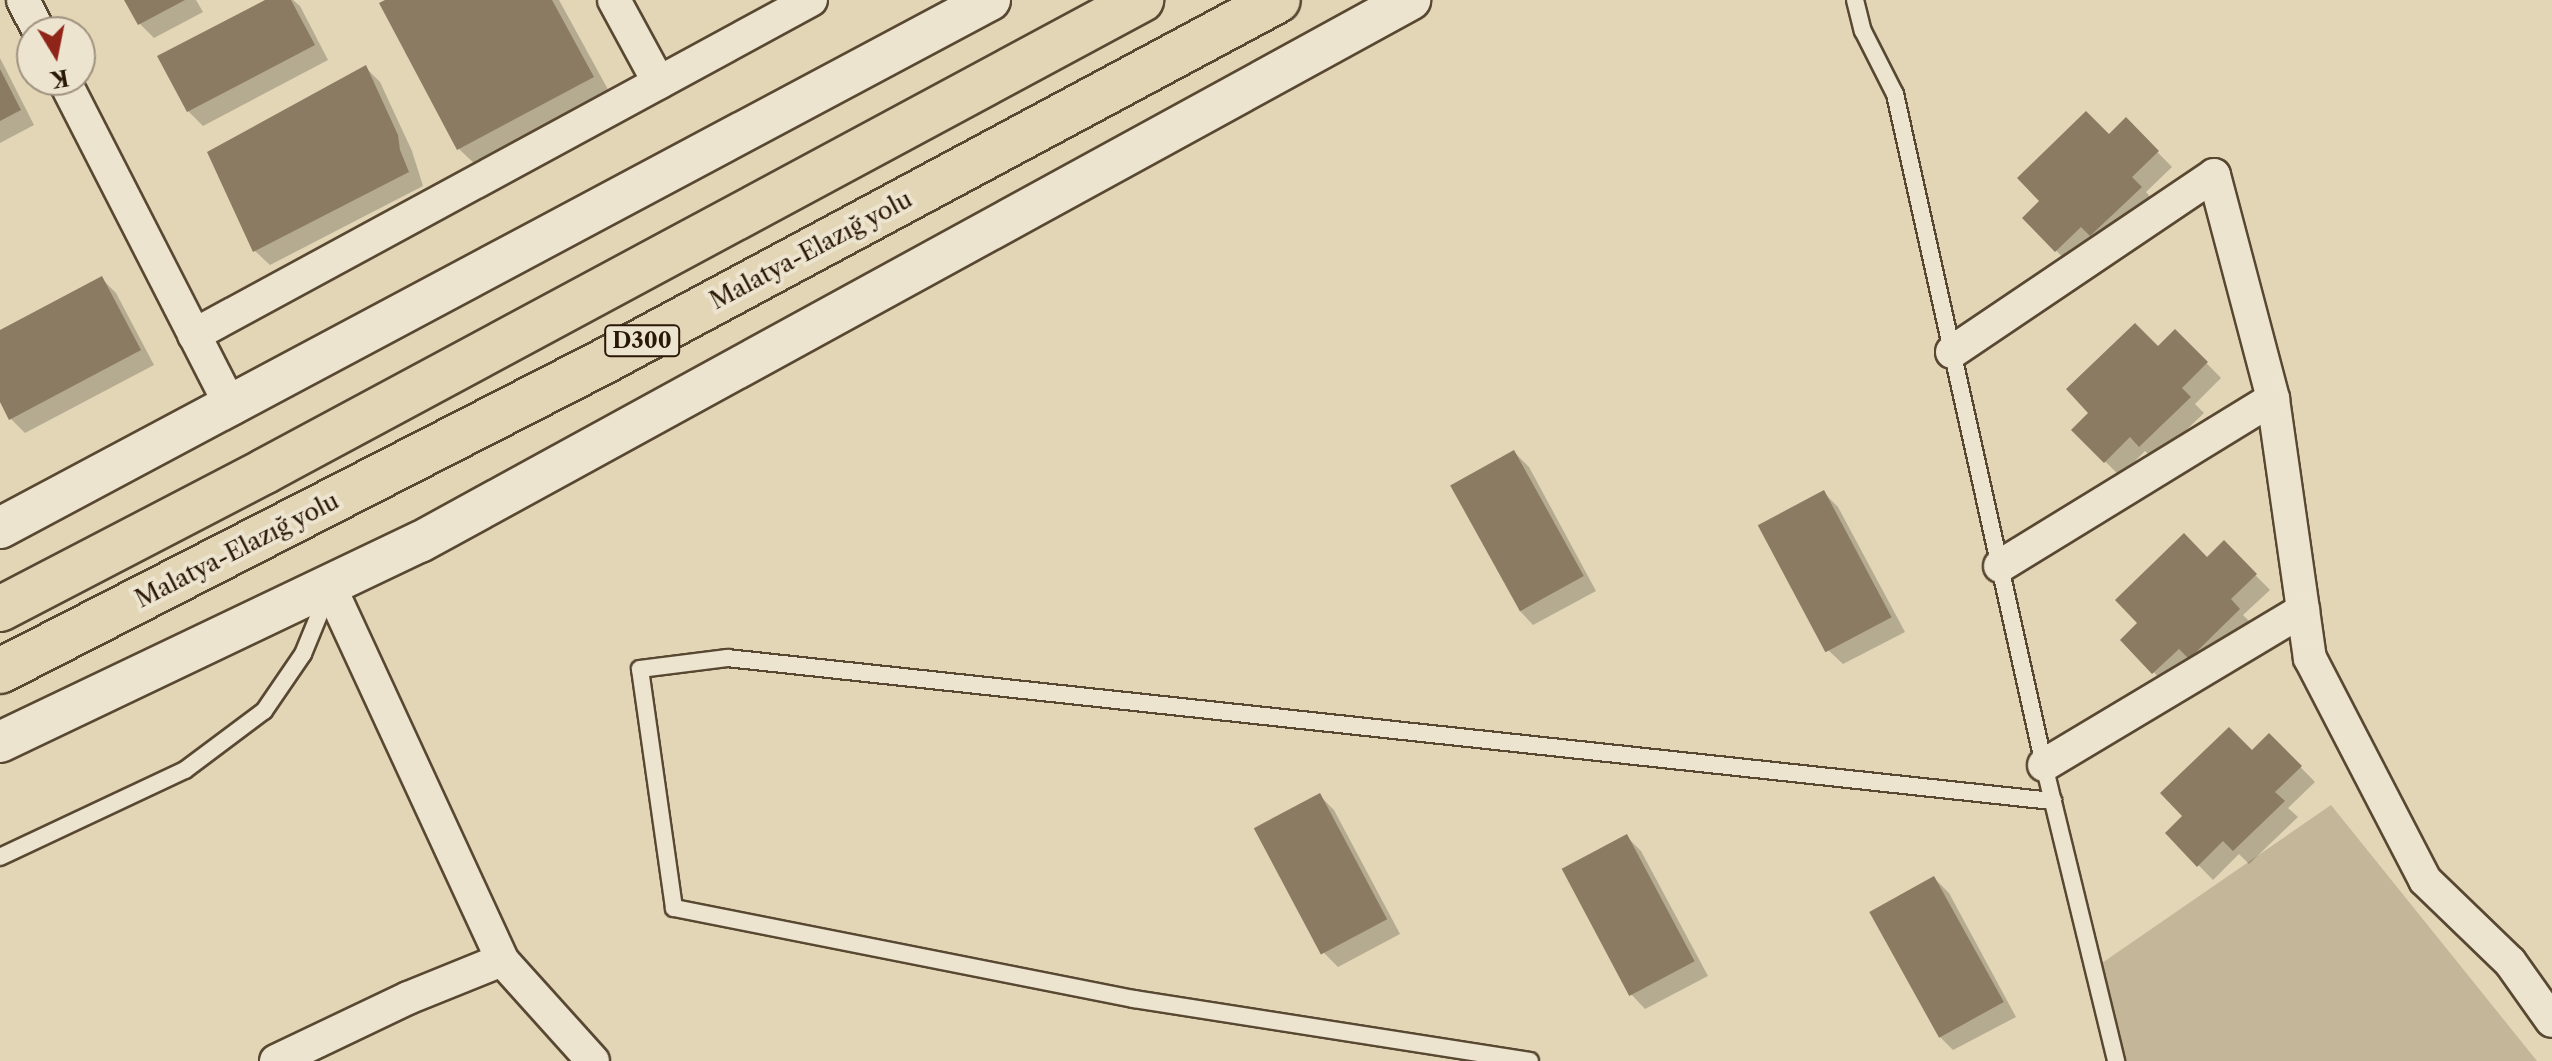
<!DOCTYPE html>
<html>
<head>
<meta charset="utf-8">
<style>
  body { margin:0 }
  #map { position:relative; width:2552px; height:1061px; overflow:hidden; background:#e3d6b6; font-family:"Libre Caslon Text",serif }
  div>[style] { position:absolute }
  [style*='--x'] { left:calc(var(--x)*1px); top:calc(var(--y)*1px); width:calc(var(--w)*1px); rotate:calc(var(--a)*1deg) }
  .green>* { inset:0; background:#c4b698 }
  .shadow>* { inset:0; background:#0003 }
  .building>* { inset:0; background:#8a7b62; transform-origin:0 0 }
  .roads { filter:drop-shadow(2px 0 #584832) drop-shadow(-2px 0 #584832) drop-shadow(0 2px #584832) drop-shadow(0 -2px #584832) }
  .service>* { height:16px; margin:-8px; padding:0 8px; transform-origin:8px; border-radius:8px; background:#ede4d0 }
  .minor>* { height:32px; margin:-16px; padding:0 16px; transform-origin:16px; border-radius:16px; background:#ede4d0 }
  .tertiary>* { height:40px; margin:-20px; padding:0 20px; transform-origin:20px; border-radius:20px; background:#ede4d0 }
  .trunk>* { height:44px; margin:-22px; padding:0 22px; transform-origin:22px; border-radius:22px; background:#e3d6b6 }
  span { translate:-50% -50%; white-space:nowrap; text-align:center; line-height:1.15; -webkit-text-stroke:8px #ede4d0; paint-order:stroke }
  .shield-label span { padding:2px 6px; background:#ede4d0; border:2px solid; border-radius:6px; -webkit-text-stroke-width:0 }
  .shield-label { font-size:22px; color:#2a1806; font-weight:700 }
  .street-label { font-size:24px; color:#2a1806 }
  .north { position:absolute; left:16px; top:16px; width:80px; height:80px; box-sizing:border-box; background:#ede4d0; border:2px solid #9f927f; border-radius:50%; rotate:170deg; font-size:22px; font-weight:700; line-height:32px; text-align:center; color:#2a1806 }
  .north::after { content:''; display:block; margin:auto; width:28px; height:36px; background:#8f2418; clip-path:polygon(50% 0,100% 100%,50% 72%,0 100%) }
</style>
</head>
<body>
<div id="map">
  <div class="green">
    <div style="clip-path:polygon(2331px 805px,2537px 1061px,2126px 1061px,2102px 963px)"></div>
  </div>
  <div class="shadow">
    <div style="clip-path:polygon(127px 0,196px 0,203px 12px,154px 38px,140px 24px)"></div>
    <div style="clip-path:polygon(269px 0,293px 0,300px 6px,328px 60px,203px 126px,188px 111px)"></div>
    <div style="clip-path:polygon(389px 0,559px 0,611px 95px,478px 167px,459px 149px)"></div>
    <div style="clip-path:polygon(0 58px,34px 125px,0 143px)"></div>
    <div style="clip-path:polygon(366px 68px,380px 82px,412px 151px,423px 186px,270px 265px,255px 251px)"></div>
    <div style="clip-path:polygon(2126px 120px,2172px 167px,2146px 192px,2155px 202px,2070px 265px,2025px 218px)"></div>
    <div style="clip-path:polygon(102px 279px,116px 293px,154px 365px,25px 433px,11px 419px,0 398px,0 333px)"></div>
    <div style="clip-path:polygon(2175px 331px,2221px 378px,2195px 404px,2204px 413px,2155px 460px,2145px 451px,2120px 476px,2073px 430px)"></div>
    <div style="clip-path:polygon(1514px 452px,1529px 467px,1596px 591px,1533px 625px,1519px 610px)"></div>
    <div style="clip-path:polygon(1823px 492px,1838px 507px,1905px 632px,1843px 664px,1828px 650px)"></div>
    <div style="clip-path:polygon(2224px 543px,2270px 590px,2243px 615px,2253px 625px,2168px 687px,2123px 640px)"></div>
    <div style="clip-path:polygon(2269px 735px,2315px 782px,2288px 808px,2298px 817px,2249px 864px,2239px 854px,2213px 880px,2167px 833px)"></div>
    <div style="clip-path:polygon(1319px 795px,1334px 810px,1400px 934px,1338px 967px,1324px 953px)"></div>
    <div style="clip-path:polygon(1627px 837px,1641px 851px,1708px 976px,1645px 1009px,1631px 994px,1564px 870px)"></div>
    <div style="clip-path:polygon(1934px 878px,1949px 893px,2016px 1017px,1953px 1050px,1939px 1036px)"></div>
  </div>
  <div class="building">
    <div style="clip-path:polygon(124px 0,185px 0,138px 25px)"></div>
    <div style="clip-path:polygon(265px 0,291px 0,315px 45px,187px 112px,157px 56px)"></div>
    <div style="clip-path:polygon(385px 0,552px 0,594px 77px,457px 150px,379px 3px)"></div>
    <div style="clip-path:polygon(366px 65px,398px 135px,400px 150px,409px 172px,253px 252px,207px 152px)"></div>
    <div style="clip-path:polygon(0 69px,21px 110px,0 121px)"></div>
    <div style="clip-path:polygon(2086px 111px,2109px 134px,2126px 117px,2159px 151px,2132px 177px,2142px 187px,2090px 236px,2081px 227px,2055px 252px,2022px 218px,2039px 201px,2017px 178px)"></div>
    <div style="clip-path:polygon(102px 276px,141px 350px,9px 420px,0 402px,0 330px)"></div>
    <div style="clip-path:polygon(2135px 323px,2158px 346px,2175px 329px,2208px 362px,2182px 388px,2191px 397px,2139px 447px,2130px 437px,2104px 463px,2071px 430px,2088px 413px,2066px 389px)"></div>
    <div style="left:1514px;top:450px;width:144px;height:73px;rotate:61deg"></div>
    <div style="left:1824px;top:490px;width:144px;height:75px;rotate:62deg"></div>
    <div style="clip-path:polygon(2184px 533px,2207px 557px,2224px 540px,2257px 574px,2231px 599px,2240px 609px,2189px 659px,2179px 649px,2152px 674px,2120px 640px,2137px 623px,2115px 600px)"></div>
    <div style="clip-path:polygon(2229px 727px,2252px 750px,2269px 733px,2302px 766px,2275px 792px,2285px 801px,2233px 851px,2223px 841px,2197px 867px,2165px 833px,2182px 816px,2160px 793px)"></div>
    <div style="left:1320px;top:793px;width:143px;height:75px;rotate:62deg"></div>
    <div style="left:1627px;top:834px;width:144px;height:74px;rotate:62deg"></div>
    <div style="left:1934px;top:876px;width:144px;height:74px;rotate:61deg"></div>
  </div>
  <div class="roads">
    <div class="service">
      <div style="--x:1855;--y:0;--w:32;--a:76"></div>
      <div style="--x:1863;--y:31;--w:71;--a:63.1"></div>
      <div style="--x:1895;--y:94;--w:687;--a:77.48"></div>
      <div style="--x:2044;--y:765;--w:305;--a:76.3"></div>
      <div style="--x:0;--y:857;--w:204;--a:-25.2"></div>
      <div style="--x:185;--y:770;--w:99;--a:-36.8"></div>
      <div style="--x:264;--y:711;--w:69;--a:-55.6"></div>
      <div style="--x:303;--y:654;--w:66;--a:-67.7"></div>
      <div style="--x:1530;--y:1061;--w:401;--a:-171.1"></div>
      <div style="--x:1134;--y:999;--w:469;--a:-168.8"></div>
      <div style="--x:674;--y:908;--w:241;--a:-98.1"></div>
      <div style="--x:640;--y:669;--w:88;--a:-7.2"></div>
      <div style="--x:727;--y:658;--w:1334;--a:6.16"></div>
    </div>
    <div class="minor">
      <div style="--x:23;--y:0;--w:36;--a:63"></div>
      <div style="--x:614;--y:0;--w:94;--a:61.5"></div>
      <div style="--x:64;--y:80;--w:369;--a:62.9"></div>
      <div style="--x:194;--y:335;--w:702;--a:-28.5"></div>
      <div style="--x:1952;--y:352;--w:316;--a:-34"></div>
      <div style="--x:2214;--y:175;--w:232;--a:75.2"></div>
      <div style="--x:2273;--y:399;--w:262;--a:81.9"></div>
      <div style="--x:2310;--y:658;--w:250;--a:62.6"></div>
      <div style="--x:2425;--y:880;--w:118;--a:44"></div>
      <div style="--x:2510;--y:962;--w:72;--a:54.6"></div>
      <div style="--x:2000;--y:566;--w:320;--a:-31.5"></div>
      <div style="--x:330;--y:587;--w:411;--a:65.2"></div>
      <div style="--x:502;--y:960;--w:136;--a:48"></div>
      <div style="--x:2044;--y:765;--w:302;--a:-30.9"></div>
      <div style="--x:276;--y:1061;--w:146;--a:-25.5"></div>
      <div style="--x:408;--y:998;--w:101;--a:-22"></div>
    </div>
    <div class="tertiary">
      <div style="--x:0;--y:528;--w:1122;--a:-28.07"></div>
      <div style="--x:0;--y:742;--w:465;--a:-25.5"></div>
      <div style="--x:420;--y:542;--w:1129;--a:-28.7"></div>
    </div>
    <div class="trunk">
      <div style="--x:0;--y:609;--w:299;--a:-27.5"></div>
      <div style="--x:265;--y:471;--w:995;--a:-28.27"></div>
      <div style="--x:0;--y:671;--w:673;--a:-27.14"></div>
      <div style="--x:599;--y:364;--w:770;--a:-28.19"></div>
    </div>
  </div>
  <div class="shield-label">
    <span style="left:642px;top:341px">D300</span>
  </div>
  <div class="street-label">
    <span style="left:811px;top:250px;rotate:-28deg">Malatya-Elazığ yolu</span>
    <span style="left:237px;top:550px;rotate:-27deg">Malatya-Elazığ yolu</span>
  </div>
  <div class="north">K</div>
</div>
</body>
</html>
